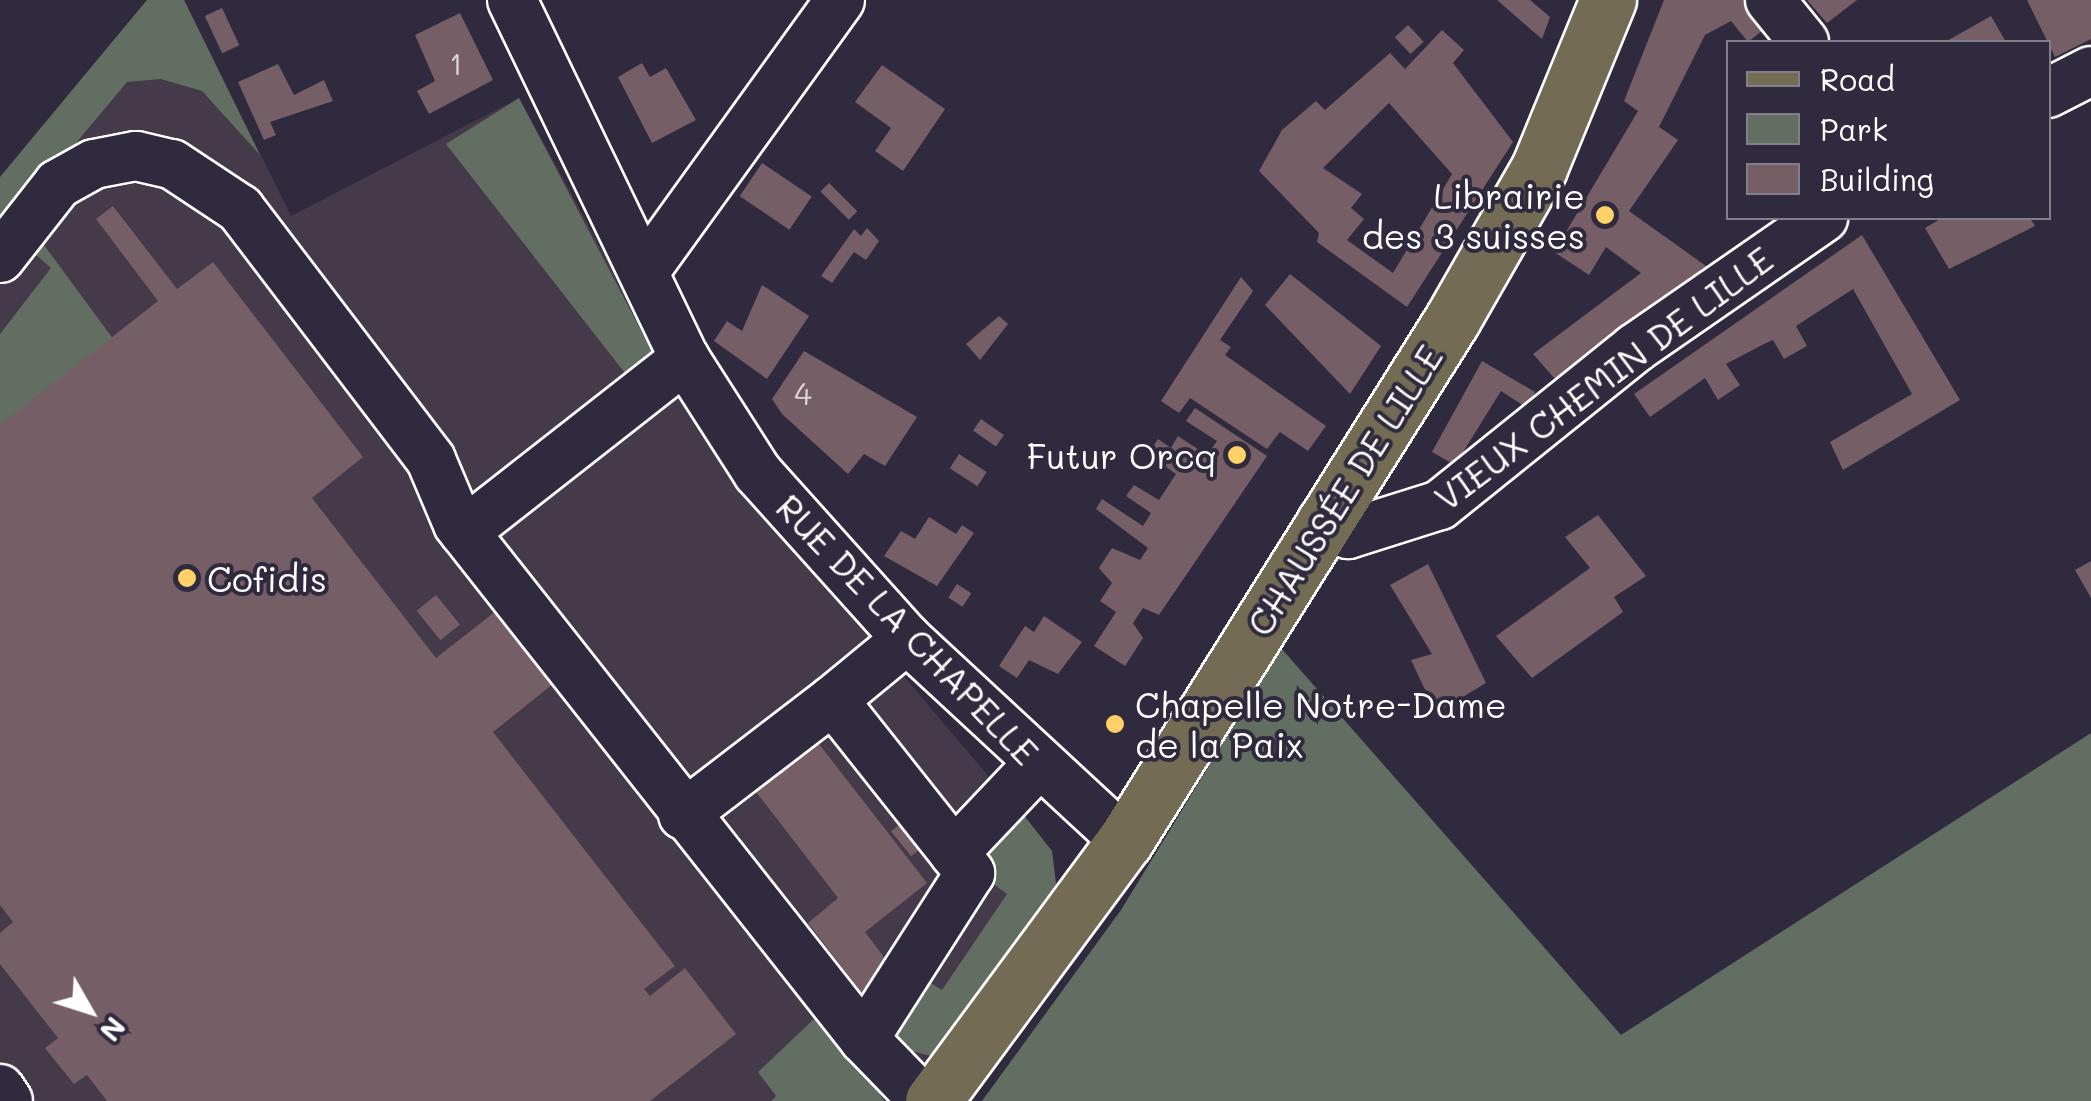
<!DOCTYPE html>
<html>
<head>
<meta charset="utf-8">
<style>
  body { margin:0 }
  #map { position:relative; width:2091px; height:1101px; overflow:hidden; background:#2f2a3d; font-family:Mali,sans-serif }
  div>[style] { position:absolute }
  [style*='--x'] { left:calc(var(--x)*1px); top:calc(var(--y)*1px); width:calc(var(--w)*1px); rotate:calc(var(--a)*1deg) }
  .built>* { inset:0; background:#443a49 }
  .green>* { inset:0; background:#626e62 }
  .building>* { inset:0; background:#765e66; transform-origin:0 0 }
  .roads { filter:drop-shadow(2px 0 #fff) drop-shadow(-2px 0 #fff) drop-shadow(0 2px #fff) drop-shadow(0 -2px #fff) }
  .minor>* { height:48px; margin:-24px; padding:0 24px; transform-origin:24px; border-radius:24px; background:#2f2a3d }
  .major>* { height:55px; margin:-27.5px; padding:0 27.5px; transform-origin:27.5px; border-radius:27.5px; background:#746b55 }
  .dots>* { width:28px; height:28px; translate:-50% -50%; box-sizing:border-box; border:5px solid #2f2a3d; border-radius:50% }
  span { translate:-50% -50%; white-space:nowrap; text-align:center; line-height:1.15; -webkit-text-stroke:8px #2f2a3d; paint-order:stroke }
  .number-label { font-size:30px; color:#ddd7d9 }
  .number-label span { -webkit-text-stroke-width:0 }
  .poi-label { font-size:35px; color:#fff }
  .right { translate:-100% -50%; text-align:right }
  .left { translate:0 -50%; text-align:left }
  .street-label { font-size:35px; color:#fff }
  .legend { position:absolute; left:1726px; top:40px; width:325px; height:180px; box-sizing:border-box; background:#2f2a3d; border:2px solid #827f8b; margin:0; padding:12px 18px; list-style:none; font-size:30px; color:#fff }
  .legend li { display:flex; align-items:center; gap:20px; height:50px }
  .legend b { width:50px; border:2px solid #827f8b }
  .north { position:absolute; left:40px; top:961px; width:100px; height:100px; -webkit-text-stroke:8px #2f2a3d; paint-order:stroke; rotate:129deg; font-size:28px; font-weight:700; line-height:40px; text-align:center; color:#fff }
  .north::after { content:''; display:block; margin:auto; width:35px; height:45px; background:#fff; clip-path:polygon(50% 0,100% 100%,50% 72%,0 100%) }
</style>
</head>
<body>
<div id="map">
  <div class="built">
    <div style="clip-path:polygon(147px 0,184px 0,291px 216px,519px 98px,711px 449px,1052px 851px,1056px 884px,895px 1101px,0 1101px,0 177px)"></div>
  </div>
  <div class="green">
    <div style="clip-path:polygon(147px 0,184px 0,260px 155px,202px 91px,161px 79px,127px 82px,0 234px,0 177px)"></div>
    <div style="clip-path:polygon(519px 98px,654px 355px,628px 377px,446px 144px)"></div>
    <div style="clip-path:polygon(44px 245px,114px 340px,0 429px,0 334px,51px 268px,27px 247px)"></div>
    <div style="clip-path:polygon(1281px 648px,1621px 1035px,2091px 733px,2091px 1101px,982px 1101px,1121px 910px)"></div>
    <div style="clip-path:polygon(1019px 809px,1052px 851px,1056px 884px,931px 1056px,904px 1049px,889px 1028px,919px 976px,942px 990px,1007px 894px,984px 877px,978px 859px)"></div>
    <div style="clip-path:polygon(814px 1019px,839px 1032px,884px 1101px,771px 1101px,776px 1096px,758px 1072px)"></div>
  </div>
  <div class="building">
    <div style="clip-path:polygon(1497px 0,1530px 0,1550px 17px,1542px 39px)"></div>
    <div style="clip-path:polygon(1664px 0,1756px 0,1773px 22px,1748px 42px,1731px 21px,1705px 35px,1659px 127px,1678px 140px,1629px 211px,1706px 266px,1555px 379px,1533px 354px,1641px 273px,1606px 247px,1589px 275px,1554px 252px,1638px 111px,1624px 101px)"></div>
    <div style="clip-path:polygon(1807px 0,1857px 0,1827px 23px)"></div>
    <div style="clip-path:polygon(2027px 0,2091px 0,2091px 39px,2055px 57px)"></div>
    <div style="left:222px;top:8px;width:41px;height:19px;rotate:65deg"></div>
    <div style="clip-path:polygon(460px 13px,493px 80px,429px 114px,417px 91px,435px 81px,415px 35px)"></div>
    <div style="clip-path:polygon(1991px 16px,2006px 42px,1945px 42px)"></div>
    <div style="left:1408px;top:25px;width:23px;height:18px;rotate:47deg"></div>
    <div style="clip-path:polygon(evenodd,1442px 30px,1464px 50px,1453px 63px,1513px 142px,1407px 307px,1317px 242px,1319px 233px,1259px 171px,1282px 130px,1316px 101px,1325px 110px,1390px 53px,1405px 69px,1442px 30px,1389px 103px,1452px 174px,1393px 273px,1347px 240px,1364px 219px,1351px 208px,1362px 194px,1323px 168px,1389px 103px)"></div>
    <div style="clip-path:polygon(642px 63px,650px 77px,666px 68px,696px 120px,652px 143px,618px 77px)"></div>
    <div style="clip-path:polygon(278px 64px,294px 95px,324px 80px,333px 101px,270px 122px,276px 135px,264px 140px,238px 82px)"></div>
    <div style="clip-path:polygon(882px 65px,945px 109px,903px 171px,875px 151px,891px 128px,855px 102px)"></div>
    <div style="left:762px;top:163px;width:60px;height:40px;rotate:34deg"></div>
    <div style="left:829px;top:183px;width:40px;height:12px;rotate:45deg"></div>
    <div style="clip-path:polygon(113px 206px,177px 289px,213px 262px,363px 457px,312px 498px,436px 658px,496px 611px,553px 684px,493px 732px,675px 966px,644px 989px,650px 996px,685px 968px,736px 1034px,650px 1101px,107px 1101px,87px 1075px,74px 1084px,45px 1048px,58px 1038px,0 964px,0 933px,13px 922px,0 905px,0 425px,158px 301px,96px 219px)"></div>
    <div style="clip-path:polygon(1942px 218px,2030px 218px,2035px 226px,1949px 269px,1925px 228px)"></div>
    <div style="clip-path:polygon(867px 228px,879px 241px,866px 260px,854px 252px,832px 283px,821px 276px,854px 229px,861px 236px)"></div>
    <div style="clip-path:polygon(1862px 235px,1960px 400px,1843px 470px,1830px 442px,1912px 394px,1853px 289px,1796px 326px,1807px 346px,1784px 359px,1773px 340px,1764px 344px,1726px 364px,1740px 385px,1718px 400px,1705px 378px,1650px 417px,1634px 394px)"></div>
    <div style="clip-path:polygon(1290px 274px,1381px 346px,1350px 394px,1265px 305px)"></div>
    <div style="clip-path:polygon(1241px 277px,1253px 291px,1220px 340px,1231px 347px,1225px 355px,1326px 426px,1308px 451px,1280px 432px,1267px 449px,1190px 398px,1179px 413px,1161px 401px)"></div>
    <div style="clip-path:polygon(762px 285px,809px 316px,767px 379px,714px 341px,727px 321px,742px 331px)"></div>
    <div style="clip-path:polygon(999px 316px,1008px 324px,980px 360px,966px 344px)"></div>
    <div style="clip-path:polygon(804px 351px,917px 417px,885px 466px,864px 454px,848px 474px,782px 414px,772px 399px)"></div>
    <div style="clip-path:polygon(1482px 361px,1535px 392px,1527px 408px,1501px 391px,1455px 465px,1432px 452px)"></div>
    <div style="clip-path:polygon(1195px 408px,1267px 456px,1159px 615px,1143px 608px,1133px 623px,1143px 638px,1125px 666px,1094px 646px,1116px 612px,1100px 601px,1112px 583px,1099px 568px,1112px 548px,1140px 560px,1148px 548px,1096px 509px,1102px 499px,1143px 526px,1151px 513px,1126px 496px,1134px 485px,1159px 500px,1176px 474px,1148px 454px,1158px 439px,1171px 448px,1178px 436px,1207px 455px,1217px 441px,1186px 421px)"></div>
    <div style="left:981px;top:419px;width:28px;height:14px;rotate:35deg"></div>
    <div style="left:959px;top:454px;width:33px;height:17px;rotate:33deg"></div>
    <div style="clip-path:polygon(1598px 515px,1646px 576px,1614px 597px,1623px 612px,1532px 678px,1496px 636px,1590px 568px,1565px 537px)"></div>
    <div style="clip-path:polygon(929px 517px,956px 534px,962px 525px,974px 533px,937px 586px,884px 556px,901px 531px,915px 539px)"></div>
    <div style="clip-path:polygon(2091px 561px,2091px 598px,2075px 570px)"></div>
    <div style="clip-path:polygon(1428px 564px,1486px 683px,1436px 713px,1411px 660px,1432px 654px,1390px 585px)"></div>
    <div style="left:957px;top:584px;width:17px;height:16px;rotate:33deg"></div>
    <div style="left:436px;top:595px;width:38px;height:25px;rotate:51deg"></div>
    <div style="clip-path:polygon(1044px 616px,1082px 642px,1058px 674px,1029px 660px,1017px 678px,999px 666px,1025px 626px,1034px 632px)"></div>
    <div style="clip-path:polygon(812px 735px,927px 883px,865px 932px,896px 973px,866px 998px,808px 923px,838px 898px,750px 784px)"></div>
    <div style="left:905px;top:820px;width:32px;height:18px;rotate:51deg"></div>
  </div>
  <div class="roads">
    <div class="minor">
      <div style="--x:512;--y:0;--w:399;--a:64.3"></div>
      <div style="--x:685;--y:359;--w:135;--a:57.4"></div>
      <div style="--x:758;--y:473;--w:223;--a:48.1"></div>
      <div style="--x:907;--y:639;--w:297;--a:42.8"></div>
      <div style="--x:1770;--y:0;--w:54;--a:51"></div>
      <div style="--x:2048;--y:93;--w:48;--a:-27.1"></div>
      <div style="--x:0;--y:258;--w:94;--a:-51.9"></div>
      <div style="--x:58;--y:184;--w:41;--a:-29.1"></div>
      <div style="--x:94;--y:164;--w:43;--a:-10.8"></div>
      <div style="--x:136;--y:156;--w:37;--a:13"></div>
      <div style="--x:172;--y:164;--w:82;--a:33.5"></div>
      <div style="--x:240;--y:209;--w:315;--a:52.7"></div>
      <div style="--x:431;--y:460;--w:69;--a:67.1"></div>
      <div style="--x:458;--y:524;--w:656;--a:51.75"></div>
      <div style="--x:644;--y:272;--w:335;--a:-54.2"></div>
      <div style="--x:1322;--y:521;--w:29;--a:27"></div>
      <div style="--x:1348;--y:534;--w:96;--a:-17.5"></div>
      <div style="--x:1440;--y:505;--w:250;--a:-38.8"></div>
      <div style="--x:1635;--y:348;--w:229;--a:-34.7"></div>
      <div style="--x:464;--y:532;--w:281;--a:-38.1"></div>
      <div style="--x:833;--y:700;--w:96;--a:-39.5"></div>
      <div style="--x:683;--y:815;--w:189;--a:-37.5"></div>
      <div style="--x:833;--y:700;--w:221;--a:51.6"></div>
      <div style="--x:970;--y:873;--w:197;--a:122.6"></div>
      <div style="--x:864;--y:1039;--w:86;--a:45.9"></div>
      <div style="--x:954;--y:853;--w:124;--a:-46.6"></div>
      <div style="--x:0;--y:1089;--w:14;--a:56"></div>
    </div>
    <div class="major">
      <div style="--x:933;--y:1101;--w:323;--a:-53.6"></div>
      <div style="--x:1125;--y:841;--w:615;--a:-57.89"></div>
      <div style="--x:1452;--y:320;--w:175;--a:-60.2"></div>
      <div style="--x:1539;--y:168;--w:182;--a:-67.7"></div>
    </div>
  </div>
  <div class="dots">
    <div style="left:1605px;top:215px;background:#ffd166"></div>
    <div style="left:1237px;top:455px;background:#ffd166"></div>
    <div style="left:187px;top:578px;background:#ffd166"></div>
    <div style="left:1115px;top:724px;background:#ffd166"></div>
  </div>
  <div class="number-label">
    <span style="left:456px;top:63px">1</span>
    <span style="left:803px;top:393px">4</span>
  </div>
  <div class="poi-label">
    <span class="right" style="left:1585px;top:215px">Librairie<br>des 3 suisses</span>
    <span class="right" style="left:1217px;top:455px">Futur Orcq</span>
    <span class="left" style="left:207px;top:578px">Cofidis</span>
    <span class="left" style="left:1135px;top:724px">Chapelle Notre-Dame<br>de la Paix</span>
  </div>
  <div class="street-label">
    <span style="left:1603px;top:378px;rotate:-37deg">VIEUX CHEMIN DE LILLE</span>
    <span style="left:1344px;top:490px;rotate:-58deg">CHAUSSÉE DE LILLE</span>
    <span style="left:908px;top:629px;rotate:46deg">RUE DE LA CHAPELLE</span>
  </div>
  <ul class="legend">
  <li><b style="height:12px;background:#746b55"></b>Road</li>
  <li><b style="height:28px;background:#626e62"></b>Park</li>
  <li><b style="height:28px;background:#765e66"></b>Building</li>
  </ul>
  <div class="north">N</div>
</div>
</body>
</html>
